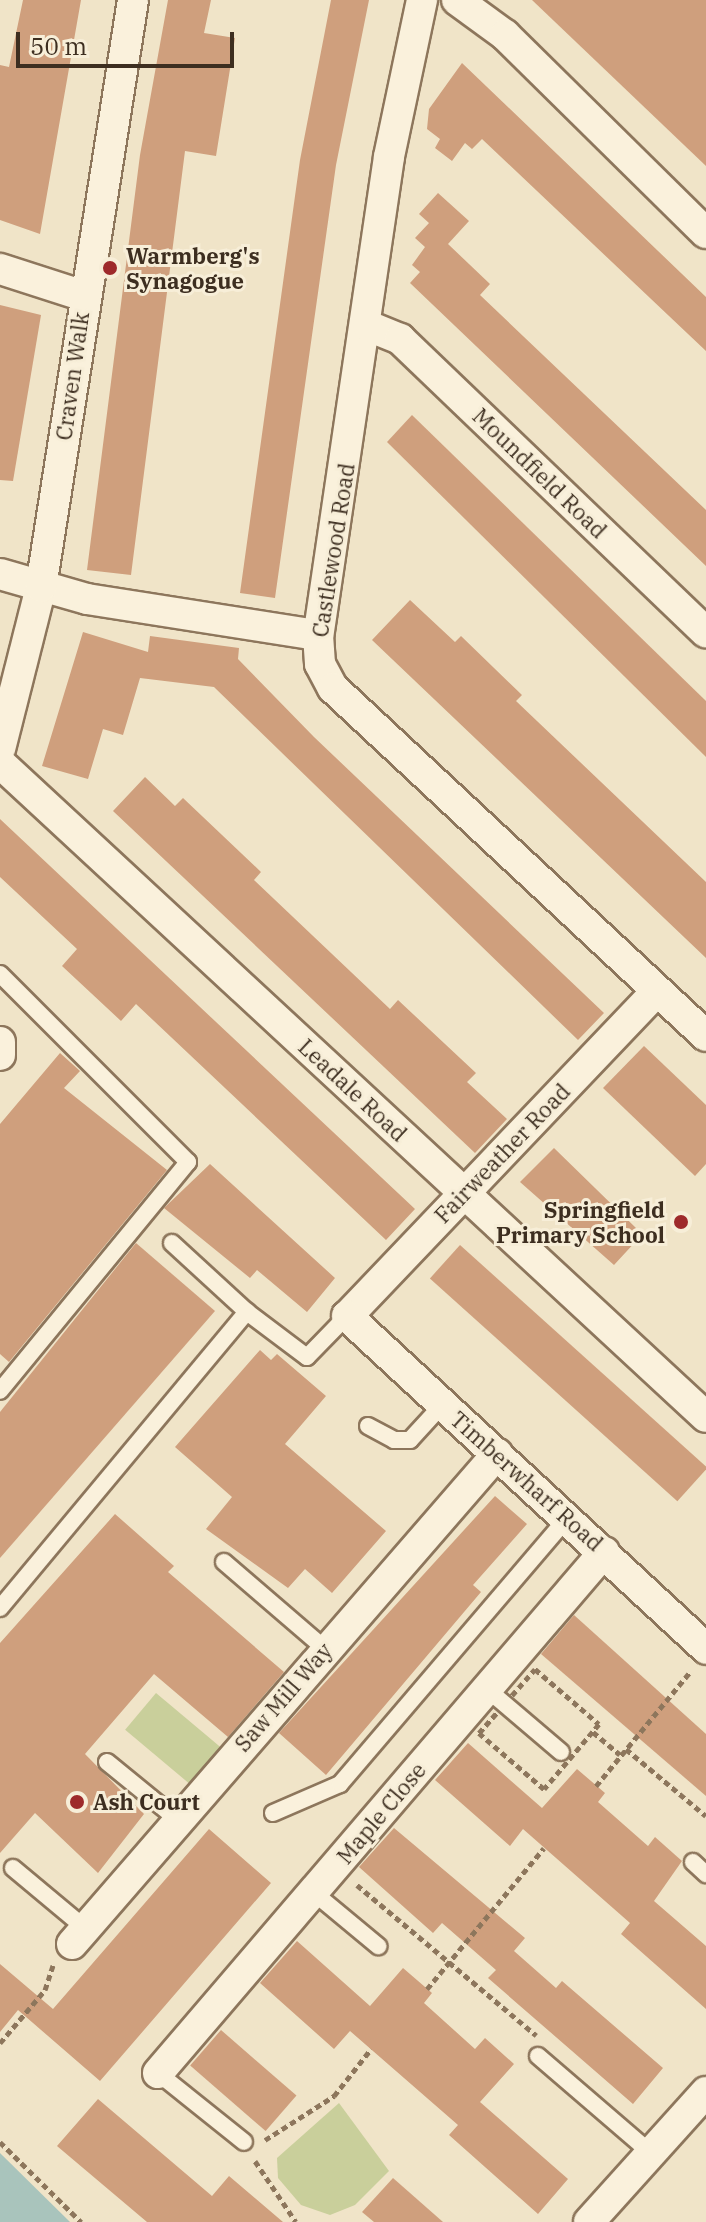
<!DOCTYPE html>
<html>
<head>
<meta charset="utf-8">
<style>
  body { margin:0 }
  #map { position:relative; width:706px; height:2222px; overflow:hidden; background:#f0e4c8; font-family:"IBM Plex Serif",serif }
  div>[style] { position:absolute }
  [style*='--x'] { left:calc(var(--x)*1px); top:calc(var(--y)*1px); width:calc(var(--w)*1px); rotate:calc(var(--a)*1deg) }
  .green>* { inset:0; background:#c9cf9b; transform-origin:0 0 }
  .water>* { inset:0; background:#a9c4bc }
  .building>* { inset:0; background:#cf9f7d; transform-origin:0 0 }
  .path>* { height:5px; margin-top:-2.5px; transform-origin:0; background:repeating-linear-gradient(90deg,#8d765c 0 6px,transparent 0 10px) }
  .roads { filter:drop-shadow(2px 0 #8d765c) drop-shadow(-2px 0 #8d765c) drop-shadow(0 2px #8d765c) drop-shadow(0 -2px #8d765c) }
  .lane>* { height:16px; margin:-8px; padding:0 8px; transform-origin:8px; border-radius:8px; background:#faf1dc }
  .street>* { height:30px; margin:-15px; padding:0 15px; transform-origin:15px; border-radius:15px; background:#faf1dc }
  .dots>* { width:22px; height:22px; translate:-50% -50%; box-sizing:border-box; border:4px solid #f7eed8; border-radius:50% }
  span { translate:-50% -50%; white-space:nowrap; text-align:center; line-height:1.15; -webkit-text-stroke:6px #f7eed8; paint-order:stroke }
  .poi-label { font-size:22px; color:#3d2e20; font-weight:700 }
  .left { translate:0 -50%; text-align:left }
  .right { translate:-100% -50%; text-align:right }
  .street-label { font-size:22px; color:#3d2e20 }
  .scale { position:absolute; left:16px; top:32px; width:218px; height:36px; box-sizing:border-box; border:4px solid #3d2e20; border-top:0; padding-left:10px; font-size:24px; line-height:28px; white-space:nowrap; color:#3d2e20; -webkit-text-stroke:6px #f7eed8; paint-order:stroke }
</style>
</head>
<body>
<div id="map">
  <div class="green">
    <div style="left:156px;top:1693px;width:84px;height:48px;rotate:40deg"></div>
    <div style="clip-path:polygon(339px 2103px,389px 2171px,355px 2205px,330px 2215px,301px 2205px,278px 2178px,277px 2158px)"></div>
  </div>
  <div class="water">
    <div style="clip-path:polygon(0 2153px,70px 2222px,0 2222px)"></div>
  </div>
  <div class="building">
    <div style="clip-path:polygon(23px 0,81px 0,40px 234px,0 220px,0 65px,9px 67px)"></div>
    <div style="clip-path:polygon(168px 0,211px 0,204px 33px,235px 38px,216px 156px,185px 151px,131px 575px,87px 570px,140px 155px)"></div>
    <div style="clip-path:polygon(331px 0,369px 0,336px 165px,275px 598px,240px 593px,300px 160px)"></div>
    <div style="clip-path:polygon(532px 0,706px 0,706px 166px)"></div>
    <div style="clip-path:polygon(462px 63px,706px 297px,706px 351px,482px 139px,472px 149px,465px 143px,452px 161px,435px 148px,440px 139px,427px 129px,429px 109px)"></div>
    <div style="clip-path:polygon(438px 193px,469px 221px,448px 244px,490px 284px,480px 295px,706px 510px,706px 566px,410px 283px,420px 272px,412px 265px,425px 247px,415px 238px,429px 223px,419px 214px)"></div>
    <div style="clip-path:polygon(0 305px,41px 315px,13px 481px,0 480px)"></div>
    <div style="clip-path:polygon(412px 415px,706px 701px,706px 757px,387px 442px)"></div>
    <div style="clip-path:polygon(410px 600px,455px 642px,461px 636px,522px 695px,516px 701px,706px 882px,706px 958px,372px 640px)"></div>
    <div style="clip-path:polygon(83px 632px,148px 652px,150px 636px,239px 648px,238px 659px,314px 737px,604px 1013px,578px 1040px,214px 687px,140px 678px,123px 735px,103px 729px,88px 779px,42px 766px)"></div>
    <div style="clip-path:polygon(145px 777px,175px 806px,183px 798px,261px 872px,254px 880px,390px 1009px,398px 1000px,476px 1073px,467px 1082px,507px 1119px,475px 1153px,113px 811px)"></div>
    <div style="clip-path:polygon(0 819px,415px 1209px,386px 1240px,136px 1004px,121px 1021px,62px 966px,77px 949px,0 877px)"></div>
    <div style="clip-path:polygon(644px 1046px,706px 1105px,706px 1164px,695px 1176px,603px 1088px)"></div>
    <div style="clip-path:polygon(60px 1053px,80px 1071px,64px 1088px,167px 1170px,9px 1362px,0 1354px,0 1124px)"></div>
    <div style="clip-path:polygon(554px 1148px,636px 1228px,632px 1233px,638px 1239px,614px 1265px,520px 1182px)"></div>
    <div style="clip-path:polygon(210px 1164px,335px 1278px,307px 1312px,257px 1270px,250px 1278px,164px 1208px)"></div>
    <div style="clip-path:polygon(136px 1243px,215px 1311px,0 1558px,0 1412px)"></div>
    <div style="left:460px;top:1245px;width:333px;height:45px;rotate:42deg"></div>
    <div style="clip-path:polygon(260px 1350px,271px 1360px,277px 1354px,326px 1396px,285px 1444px,386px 1531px,332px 1593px,305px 1569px,288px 1588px,206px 1529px,232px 1497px,175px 1447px)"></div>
    <div style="clip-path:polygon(495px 1496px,527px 1524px,473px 1585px,481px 1592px,326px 1775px,279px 1733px)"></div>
    <div style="clip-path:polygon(115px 1514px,174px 1566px,168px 1572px,284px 1672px,228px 1737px,154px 1674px,85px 1754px,144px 1814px,98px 1873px,35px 1813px,0 1853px,0 1643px)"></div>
    <div style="clip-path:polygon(574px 1615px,706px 1734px,706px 1796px,541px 1654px)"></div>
    <div style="clip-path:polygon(468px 1743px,542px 1808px,577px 1769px,605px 1793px,598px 1802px,648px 1846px,655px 1837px,682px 1861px,654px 1901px,706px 1946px,706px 2009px,621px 1934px,630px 1923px,523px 1829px,510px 1846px,435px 1780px)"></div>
    <div style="clip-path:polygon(394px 1828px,525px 1938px,514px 1951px,556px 1988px,562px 1981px,663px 2068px,633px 2104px,488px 1978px,496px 1970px,442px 1923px,433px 1933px,359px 1867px)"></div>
    <div style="clip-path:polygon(209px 1829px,271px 1883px,100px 2081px,18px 2010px,0 2032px,0 1964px,53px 2009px)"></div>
    <div style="clip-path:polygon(297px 1941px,370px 2006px,403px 1968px,432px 1993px,424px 2003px,475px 2049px,485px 2038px,514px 2064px,480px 2102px,568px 2179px,538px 2214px,449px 2135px,458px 2125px,350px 2031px,334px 2049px,260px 1983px)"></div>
    <div style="left:221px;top:2030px;width:100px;height:47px;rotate:41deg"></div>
    <div style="clip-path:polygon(98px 2099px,212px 2196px,229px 2176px,283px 2222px,147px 2222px,57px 2146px)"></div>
    <div style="clip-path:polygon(393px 2178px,443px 2222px,374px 2222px,362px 2212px)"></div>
  </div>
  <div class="path">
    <div style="--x:535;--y:1669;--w:84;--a:40.7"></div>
    <div style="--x:599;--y:1724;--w:85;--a:130.2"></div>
    <div style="--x:544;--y:1789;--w:86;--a:-139.3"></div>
    <div style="--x:479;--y:1733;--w:85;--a:-48.8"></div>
    <div style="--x:593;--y:1732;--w:35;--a:40"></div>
    <div style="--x:626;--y:1749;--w:104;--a:39.9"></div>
    <div style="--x:596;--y:1786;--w:148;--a:-50.5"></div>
    <div style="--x:357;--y:1885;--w:234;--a:40"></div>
    <div style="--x:427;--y:1989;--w:183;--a:-50.3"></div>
    <div style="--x:0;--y:2043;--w:70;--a:-49.7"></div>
    <div style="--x:45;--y:1990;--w:26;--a:-72"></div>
    <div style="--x:265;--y:2140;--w:82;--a:-32.5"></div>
    <div style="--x:334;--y:2096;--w:60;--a:-51.8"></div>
    <div style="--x:0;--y:2142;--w:114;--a:44.6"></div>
    <div style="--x:255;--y:2161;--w:73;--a:56.1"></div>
  </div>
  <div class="roads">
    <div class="lane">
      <div style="--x:0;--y:974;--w:266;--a:45"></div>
      <div style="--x:188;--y:1162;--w:296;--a:129.4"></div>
      <div style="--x:172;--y:1243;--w:102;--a:42.6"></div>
      <div style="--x:368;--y:1426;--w:30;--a:28"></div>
      <div style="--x:394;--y:1440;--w:16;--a:0"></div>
      <div style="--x:410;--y:1440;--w:49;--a:-47.5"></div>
      <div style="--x:224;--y:1562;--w:132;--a:40.7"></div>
      <div style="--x:0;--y:1608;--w:386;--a:-50.2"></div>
      <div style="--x:247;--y:1312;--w:75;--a:36.9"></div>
      <div style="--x:307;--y:1357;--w:57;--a:-45.7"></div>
      <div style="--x:487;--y:1689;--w:97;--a:40.4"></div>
      <div style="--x:107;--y:1762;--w:92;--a:39.2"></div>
      <div style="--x:273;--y:1813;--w:73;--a:-23.4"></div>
      <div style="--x:340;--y:1784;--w:350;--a:-49.5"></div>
      <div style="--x:693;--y:1862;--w:18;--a:43"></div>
      <div style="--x:13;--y:1868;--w:94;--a:39.8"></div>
      <div style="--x:313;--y:1892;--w:85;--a:39.7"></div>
      <div style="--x:538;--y:2056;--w:150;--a:40.7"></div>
      <div style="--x:158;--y:2073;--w:110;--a:38.7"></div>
    </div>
    <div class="street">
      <div style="--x:422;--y:0;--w:160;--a:101.9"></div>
      <div style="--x:389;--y:157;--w:483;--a:98.4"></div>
      <div style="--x:318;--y:635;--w:29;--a:86"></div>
      <div style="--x:320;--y:664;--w:27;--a:62"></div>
      <div style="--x:333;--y:688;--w:510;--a:43.01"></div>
      <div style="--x:457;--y:0;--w:59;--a:36.1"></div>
      <div style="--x:505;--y:35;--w:282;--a:44.6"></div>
      <div style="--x:0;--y:269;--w:88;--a:17.8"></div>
      <div style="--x:368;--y:326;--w:35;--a:22"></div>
      <div style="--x:400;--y:339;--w:424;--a:43.8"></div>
      <div style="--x:0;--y:574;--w:91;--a:16"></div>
      <div style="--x:87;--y:599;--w:234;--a:8.9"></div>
      <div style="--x:0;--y:749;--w:167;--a:-75.8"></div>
      <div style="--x:41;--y:587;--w:594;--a:-81.09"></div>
      <div style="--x:0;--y:763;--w:962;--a:42.81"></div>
      <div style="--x:657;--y:991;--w:449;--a:133.6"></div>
      <div style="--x:347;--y:1316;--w:490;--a:42.8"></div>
      <div style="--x:0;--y:1042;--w:13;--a:90"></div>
      <div style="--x:72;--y:1944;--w:649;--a:-49.06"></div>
      <div style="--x:158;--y:2073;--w:686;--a:-49.43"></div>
      <div style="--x:589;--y:2222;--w:175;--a:-48"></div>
    </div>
  </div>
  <div class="dots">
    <div style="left:110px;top:268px;background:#9e2a2b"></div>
    <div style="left:681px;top:1222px;background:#9e2a2b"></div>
    <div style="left:77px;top:1802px;background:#9e2a2b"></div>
  </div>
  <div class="poi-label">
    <span class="left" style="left:126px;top:268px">Warmberg's<br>Synagogue</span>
    <span class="right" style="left:665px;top:1222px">Springfield<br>Primary School</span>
    <span class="left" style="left:93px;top:1802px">Ash Court</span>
  </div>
  <div class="street-label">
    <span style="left:72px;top:376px;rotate:-82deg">Craven Walk</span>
    <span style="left:540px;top:473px;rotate:44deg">Moundfield Road</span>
    <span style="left:333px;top:550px;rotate:-81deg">Castlewood Road</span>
    <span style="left:353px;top:1090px;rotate:43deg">Leadale Road</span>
    <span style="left:502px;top:1153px;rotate:-46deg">Fairweather Road</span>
    <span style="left:527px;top:1481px;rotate:42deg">Timberwharf Road</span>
    <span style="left:283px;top:1697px;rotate:-49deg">Saw Mill Way</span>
    <span style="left:381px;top:1813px;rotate:-50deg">Maple Close</span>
  </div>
  <div class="scale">50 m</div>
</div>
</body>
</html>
